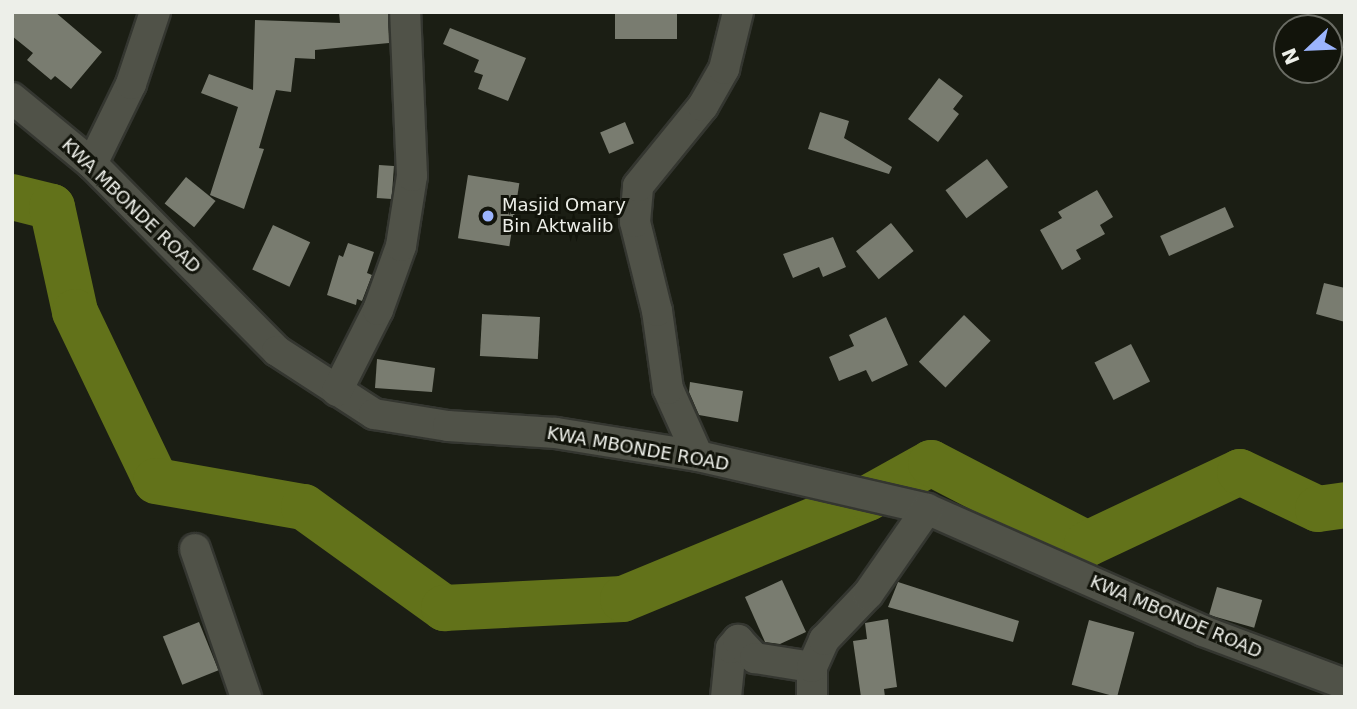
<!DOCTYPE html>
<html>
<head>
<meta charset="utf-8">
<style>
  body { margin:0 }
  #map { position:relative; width:1357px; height:709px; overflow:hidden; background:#1b1e14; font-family:"DejaVu Sans",sans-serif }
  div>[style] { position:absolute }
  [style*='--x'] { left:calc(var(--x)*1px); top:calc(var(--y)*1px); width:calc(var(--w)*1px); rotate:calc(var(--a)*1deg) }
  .river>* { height:46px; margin:-23px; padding:0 23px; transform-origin:23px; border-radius:23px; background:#62721a }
  .building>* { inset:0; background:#797c70; transform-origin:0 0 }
  .roads { filter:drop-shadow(2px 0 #343630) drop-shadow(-2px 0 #343630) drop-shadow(0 2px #343630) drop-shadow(0 -2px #343630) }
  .street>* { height:30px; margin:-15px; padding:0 15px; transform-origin:15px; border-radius:15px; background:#505248 }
  .dots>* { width:19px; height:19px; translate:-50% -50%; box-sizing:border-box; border:4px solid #12140b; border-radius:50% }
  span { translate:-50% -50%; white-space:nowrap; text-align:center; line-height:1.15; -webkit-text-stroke:6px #12140b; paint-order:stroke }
  .street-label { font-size:18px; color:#edefe9 }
  .poi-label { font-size:18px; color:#edefe9 }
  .left { translate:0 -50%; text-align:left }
  .frame { position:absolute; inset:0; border:14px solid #edefe9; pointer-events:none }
  .north { position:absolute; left:1273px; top:14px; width:70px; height:70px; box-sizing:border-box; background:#12140b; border:2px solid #6a6c64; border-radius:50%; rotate:247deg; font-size:19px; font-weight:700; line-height:28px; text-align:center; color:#edefe9 }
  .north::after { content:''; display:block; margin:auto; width:24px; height:32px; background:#9bb4fd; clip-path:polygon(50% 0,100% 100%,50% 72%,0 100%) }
</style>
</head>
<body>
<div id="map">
  <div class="river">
    <div style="--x:12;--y:197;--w:41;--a:14"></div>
    <div style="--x:52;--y:207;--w:107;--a:77.6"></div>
    <div style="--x:75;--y:312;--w:187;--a:64.4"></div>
    <div style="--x:156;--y:481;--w:150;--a:10"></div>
    <div style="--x:304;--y:507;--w:173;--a:35.8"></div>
    <div style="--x:444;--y:608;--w:179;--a:-2.9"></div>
    <div style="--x:623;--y:599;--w:265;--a:-22.4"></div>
    <div style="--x:868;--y:498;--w:72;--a:-29.1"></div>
    <div style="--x:931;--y:463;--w:176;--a:27.4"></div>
    <div style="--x:1087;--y:544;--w:169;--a:-25.2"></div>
    <div style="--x:1240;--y:472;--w:86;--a:25.4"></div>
    <div style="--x:1318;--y:509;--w:27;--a:-8"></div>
  </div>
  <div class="building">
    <div style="clip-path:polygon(12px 12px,55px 12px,102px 52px,71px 89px,55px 76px,51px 80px,27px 60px,33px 53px,12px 36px)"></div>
    <div style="clip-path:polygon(339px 12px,388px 12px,389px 43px,315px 50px,315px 59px,295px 58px,291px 92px,276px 90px,259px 148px,264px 149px,244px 209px,210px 195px,238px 107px,201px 93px,209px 74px,253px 90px,255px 20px,340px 23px)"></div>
    <div style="left:615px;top:12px;width:62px;height:27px"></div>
    <div style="clip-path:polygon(450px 28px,526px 58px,508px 101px,478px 89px,483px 75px,474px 72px,479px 60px,443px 44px)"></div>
    <div style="clip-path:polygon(939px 78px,963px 96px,953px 109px,959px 114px,938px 142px,908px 119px)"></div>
    <div style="clip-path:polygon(820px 112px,849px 121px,844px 138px,892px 167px,889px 174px,808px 149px)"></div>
    <div style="left:625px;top:122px;width:23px;height:27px;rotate:67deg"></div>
    <div style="left:987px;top:159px;width:35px;height:52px;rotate:53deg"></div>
    <div style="left:379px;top:165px;width:15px;height:33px;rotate:4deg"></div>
    <div style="left:468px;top:175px;width:52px;height:64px;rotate:9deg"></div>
    <div style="left:186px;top:177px;width:38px;height:34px;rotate:39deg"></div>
    <div style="clip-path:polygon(1097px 190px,1113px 217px,1100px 225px,1105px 234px,1076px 250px,1081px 259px,1062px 270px,1040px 230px,1062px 218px,1058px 212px)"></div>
    <div style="left:1225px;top:207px;width:22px;height:71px;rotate:66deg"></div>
    <div style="left:891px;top:223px;width:36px;height:45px;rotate:51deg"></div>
    <div style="left:273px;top:225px;width:41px;height:49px;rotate:25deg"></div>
    <div style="clip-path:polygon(833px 237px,846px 267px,823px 277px,819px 267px,793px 278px,783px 254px)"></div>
    <div style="clip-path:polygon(348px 243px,374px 252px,367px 273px,372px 275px,362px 301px,357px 299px,356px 305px,327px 295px,339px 255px,343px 257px)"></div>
    <div style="clip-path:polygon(1324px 283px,1345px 288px,1345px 322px,1316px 314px)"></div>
    <div style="left:964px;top:315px;width:37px;height:65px;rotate:44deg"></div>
    <div style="left:540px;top:317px;width:42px;height:58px;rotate:93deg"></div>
    <div style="clip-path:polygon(886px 317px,908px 365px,872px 382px,866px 370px,839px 381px,829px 357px,854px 346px,849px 335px)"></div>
    <div style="left:1131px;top:344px;width:42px;height:41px;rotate:63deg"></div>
    <div style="clip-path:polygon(377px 359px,435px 368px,432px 392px,375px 388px)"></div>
    <div style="clip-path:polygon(690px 382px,743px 391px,738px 422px,699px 415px,689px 392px)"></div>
    <div style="clip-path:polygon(782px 580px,806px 632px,780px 644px,765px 642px,745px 597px)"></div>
    <div style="clip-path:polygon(898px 582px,1019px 621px,1013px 642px,888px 607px)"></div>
    <div style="left:1217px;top:587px;width:47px;height:29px;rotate:16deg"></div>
    <div style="clip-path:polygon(888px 619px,897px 687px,884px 689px,885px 697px,861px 697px,853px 641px,867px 639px,865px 623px)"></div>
    <div style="left:1089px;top:620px;width:47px;height:67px;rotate:15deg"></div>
    <div style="left:199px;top:622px;width:52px;height:39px;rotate:68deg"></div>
  </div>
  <div class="roads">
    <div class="street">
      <div style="--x:12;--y:98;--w:104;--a:39.5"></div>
      <div style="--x:92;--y:164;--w:263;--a:45.3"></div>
      <div style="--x:277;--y:351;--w:116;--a:33"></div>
      <div style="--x:374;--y:414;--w:75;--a:9.2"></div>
      <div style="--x:448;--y:426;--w:108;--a:3.7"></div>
      <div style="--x:556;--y:433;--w:144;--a:9.2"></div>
      <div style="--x:698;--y:456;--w:235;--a:13"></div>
      <div style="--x:927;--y:509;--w:302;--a:23.8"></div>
      <div style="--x:1203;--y:631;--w:152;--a:20.5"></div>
      <div style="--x:92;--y:164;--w:89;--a:-64"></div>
      <div style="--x:131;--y:84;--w:76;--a:-71.6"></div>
      <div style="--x:337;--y:391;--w:91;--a:-63.2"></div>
      <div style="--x:378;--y:310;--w:68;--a:-70.2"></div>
      <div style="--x:401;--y:246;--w:71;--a:-81.1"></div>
      <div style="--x:412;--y:176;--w:164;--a:-92.4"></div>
      <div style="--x:698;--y:456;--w:73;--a:-114.1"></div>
      <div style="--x:668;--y:389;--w:79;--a:-98"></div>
      <div style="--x:657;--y:311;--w:92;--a:-103.9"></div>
      <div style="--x:635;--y:222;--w:36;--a:-85"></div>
      <div style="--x:638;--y:186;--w:103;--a:-50.9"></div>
      <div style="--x:703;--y:106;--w:43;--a:-60.4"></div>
      <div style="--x:724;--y:69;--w:59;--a:-76.2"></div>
      <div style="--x:195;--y:549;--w:157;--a:71"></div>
      <div style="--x:726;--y:697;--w:49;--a:-84.2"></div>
      <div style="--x:731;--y:648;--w:11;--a:-49"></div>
      <div style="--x:738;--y:640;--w:25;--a:47"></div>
      <div style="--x:755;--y:658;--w:58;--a:9"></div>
      <div style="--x:812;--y:697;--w:30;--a:-90"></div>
      <div style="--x:812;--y:667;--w:30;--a:-66"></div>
      <div style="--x:824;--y:640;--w:64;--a:-46.3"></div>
      <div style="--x:868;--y:594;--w:103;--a:-55.2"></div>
    </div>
  </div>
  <div class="dots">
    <div style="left:488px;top:216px;background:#9bb4fd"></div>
  </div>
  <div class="street-label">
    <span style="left:131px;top:206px;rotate:44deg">KWA MBONDE ROAD</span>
    <span style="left:638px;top:449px;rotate:10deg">KWA MBONDE ROAD</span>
    <span style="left:1176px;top:617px;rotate:23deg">KWA MBONDE ROAD</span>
  </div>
  <div class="poi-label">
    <span class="left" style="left:502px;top:216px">Masjid Omary<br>Bin Aktwalib</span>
  </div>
  <div class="frame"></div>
  <div class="north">N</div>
</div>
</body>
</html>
